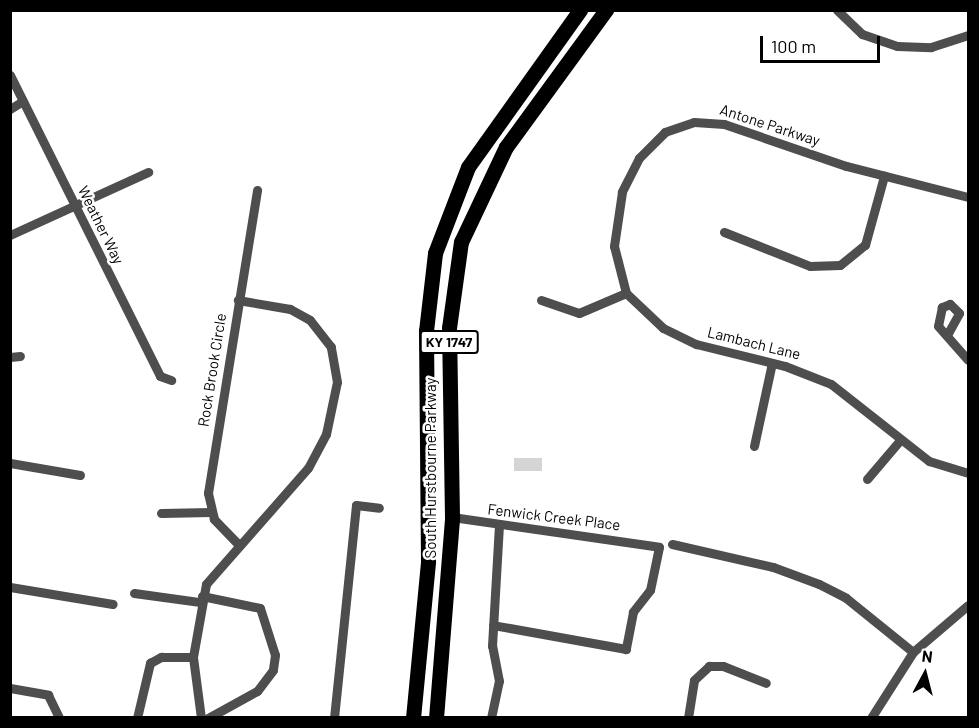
<!DOCTYPE html>
<html>
<head>
<meta charset="utf-8">
<style>
  body { margin:0 }
  #map { position:relative; width:979px; height:728px; overflow:hidden; background:#fff; font-family:Barlow,sans-serif }
  div>[style] { position:absolute }
  [style*='--x'] { left:calc(var(--x)*1px); top:calc(var(--y)*1px); width:calc(var(--w)*1px); rotate:calc(var(--a)*1deg) }
  .green>* { inset:0; background:#d5d5d5; transform-origin:0 0 }
  .street>* { height:9px; margin:-4.5px; padding:0 4.5px; transform-origin:4.5px; border-radius:4.5px; background:#4e4e4e }
  .primary>* { height:15px; margin:-7.5px; padding:0 7.5px; transform-origin:7.5px; border-radius:7.5px; background:#000 }
  span { translate:-50% -50%; white-space:nowrap; text-align:center; line-height:1.15; -webkit-text-stroke:5px #fff; paint-order:stroke }
  .shield-label span { padding:2px 4px; background:#fff; border:2px solid; border-radius:4px; -webkit-text-stroke-width:0 }
  .shield-label { font-size:14px; color:#000; font-weight:700 }
  .street-label { font-size:15px; color:#000 }
  .frame { position:absolute; inset:0; border:12px solid #000; pointer-events:none }
  .north { position:absolute; left:895px; top:644px; width:60px; height:60px; -webkit-text-stroke:4px #fff; paint-order:stroke; rotate:7deg; font-size:16px; font-weight:700; line-height:24px; text-align:center; color:#000 }
  .north::after { content:''; display:block; margin:auto; width:21px; height:27px; background:#000; clip-path:polygon(50% 0,100% 100%,50% 72%,0 100%) }
  .scale { position:absolute; left:760px; top:36px; width:120px; height:27px; box-sizing:border-box; border:3px solid #000; border-top:0; padding-left:8px; font-size:18px; line-height:21px; white-space:nowrap; color:#000; -webkit-text-stroke:4px #fff; paint-order:stroke }
</style>
</head>
<body>
<div id="map">
  <div class="green">
    <div style="left:514px;top:458px;width:28px;height:13px"></div>
  </div>
  <div class="street">
    <div style="--x:837;--y:10;--w:35;--a:44"></div>
    <div style="--x:862;--y:34;--w:37;--a:19"></div>
    <div style="--x:897;--y:46;--w:34;--a:2"></div>
    <div style="--x:931;--y:47;--w:39;--a:-18"></div>
    <div style="--x:10;--y:75;--w:336;--a:63.5"></div>
    <div style="--x:160;--y:376;--w:12;--a:20"></div>
    <div style="--x:10;--y:109;--w:15;--a:-32"></div>
    <div style="--x:968;--y:197;--w:126;--a:-165.7"></div>
    <div style="--x:846;--y:166;--w:129;--a:-161"></div>
    <div style="--x:724;--y:124;--w:30;--a:-176"></div>
    <div style="--x:694;--y:122;--w:31;--a:161"></div>
    <div style="--x:665;--y:132;--w:37;--a:135"></div>
    <div style="--x:639;--y:158;--w:38;--a:117"></div>
    <div style="--x:622;--y:192;--w:55;--a:98.4"></div>
    <div style="--x:614;--y:246;--w:49;--a:75.7"></div>
    <div style="--x:626;--y:293;--w:51;--a:43.4"></div>
    <div style="--x:663;--y:328;--w:37;--a:26"></div>
    <div style="--x:696;--y:344;--w:92;--a:13.9"></div>
    <div style="--x:785;--y:366;--w:49;--a:21.4"></div>
    <div style="--x:831;--y:384;--w:125;--a:38.2"></div>
    <div style="--x:929;--y:461;--w:41;--a:17.1"></div>
    <div style="--x:724;--y:232;--w:92;--a:21.6"></div>
    <div style="--x:810;--y:266;--w:30;--a:-2"></div>
    <div style="--x:840;--y:265;--w:32;--a:-39"></div>
    <div style="--x:865;--y:245;--w:72;--a:-74.6"></div>
    <div style="--x:10;--y:235;--w:152;--a:-24.5"></div>
    <div style="--x:541;--y:300;--w:40;--a:18.9"></div>
    <div style="--x:579;--y:313;--w:51;--a:-23.1"></div>
    <div style="--x:947;--y:335;--w:25;--a:-61"></div>
    <div style="--x:959;--y:313;--w:13;--a:-135"></div>
    <div style="--x:950;--y:304;--w:9;--a:159"></div>
    <div style="--x:942;--y:307;--w:19;--a:102"></div>
    <div style="--x:938;--y:326;--w:45;--a:48.6"></div>
    <div style="--x:10;--y:357;--w:10;--a:-6"></div>
    <div style="--x:754;--y:446;--w:85;--a:-77.8"></div>
    <div style="--x:10;--y:463;--w:71;--a:9.7"></div>
    <div style="--x:867;--y:479;--w:52;--a:-49.6"></div>
    <div style="--x:161;--y:513;--w:50;--a:-1.1"></div>
    <div style="--x:452;--y:517;--w:209;--a:8.2"></div>
    <div style="--x:659;--y:547;--w:44;--a:101.8"></div>
    <div style="--x:650;--y:590;--w:28;--a:128"></div>
    <div style="--x:633;--y:612;--w:38;--a:101"></div>
    <div style="--x:626;--y:649;--w:135;--a:-169.8"></div>
    <div style="--x:238;--y:544;--w:35;--a:-134"></div>
    <div style="--x:214;--y:519;--w:27;--a:-103"></div>
    <div style="--x:208;--y:493;--w:307;--a:-80.8"></div>
    <div style="--x:672;--y:544;--w:104;--a:12.8"></div>
    <div style="--x:773;--y:567;--w:49;--a:20.3"></div>
    <div style="--x:819;--y:584;--w:30;--a:27"></div>
    <div style="--x:846;--y:598;--w:86;--a:38.9"></div>
    <div style="--x:10;--y:587;--w:104;--a:9.4"></div>
    <div style="--x:134;--y:593;--w:67;--a:7.8"></div>
    <div style="--x:202;--y:596;--w:59;--a:11.7"></div>
    <div style="--x:260;--y:608;--w:49;--a:72.3"></div>
    <div style="--x:275;--y:655;--w:15;--a:98"></div>
    <div style="--x:273;--y:670;--w:26;--a:127"></div>
    <div style="--x:257;--y:691;--w:56;--a:151.1"></div>
    <div style="--x:10;--y:688;--w:39;--a:10"></div>
    <div style="--x:48;--y:695;--w:25;--a:64"></div>
    <div style="--x:137;--y:718;--w:57;--a:-76.7"></div>
    <div style="--x:150;--y:663;--w:13;--a:-29"></div>
    <div style="--x:161;--y:657;--w:32;--a:0"></div>
    <div style="--x:201;--y:718;--w:62;--a:-97.5"></div>
    <div style="--x:193;--y:657;--w:74;--a:-79.9"></div>
    <div style="--x:206;--y:584;--w:154;--a:-48.7"></div>
    <div style="--x:308;--y:468;--w:38;--a:-62"></div>
    <div style="--x:326;--y:434;--w:53;--a:-78.1"></div>
    <div style="--x:337;--y:382;--w:36;--a:-100"></div>
    <div style="--x:331;--y:347;--w:34;--a:-128"></div>
    <div style="--x:310;--y:320;--w:23;--a:-151"></div>
    <div style="--x:290;--y:309;--w:53;--a:-170.2"></div>
    <div style="--x:334;--y:718;--w:214;--a:-84.1"></div>
    <div style="--x:356;--y:505;--w:23;--a:7"></div>
    <div style="--x:491;--y:718;--w:38;--a:-78"></div>
    <div style="--x:499;--y:681;--w:36;--a:-101"></div>
    <div style="--x:492;--y:646;--w:120;--a:-86.7"></div>
    <div style="--x:688;--y:718;--w:38;--a:-81"></div>
    <div style="--x:694;--y:680;--w:21;--a:-43"></div>
    <div style="--x:709;--y:666;--w:14;--a:0"></div>
    <div style="--x:723;--y:666;--w:46;--a:21.6"></div>
    <div style="--x:871;--y:718;--w:78;--a:-57.5"></div>
    <div style="--x:913;--y:652;--w:72;--a:-40.5"></div>
  </div>
  <div class="primary">
    <div style="--x:413;--y:718;--w:158;--a:-84.5"></div>
    <div style="--x:428;--y:561;--w:230;--a:-90.5"></div>
    <div style="--x:426;--y:331;--w:79;--a:-83.4"></div>
    <div style="--x:435;--y:253;--w:92;--a:-69"></div>
    <div style="--x:468;--y:167;--w:193;--a:-54.5"></div>
    <div style="--x:436;--y:718;--w:202;--a:-85.4"></div>
    <div style="--x:452;--y:517;--w:189;--a:-90.9"></div>
    <div style="--x:449;--y:328;--w:87;--a:-82.1"></div>
    <div style="--x:461;--y:242;--w:105;--a:-64.7"></div>
    <div style="--x:506;--y:147;--w:170;--a:-53.9"></div>
  </div>
  <div class="shield-label">
    <span style="left:449px;top:342px">KY 1747</span>
  </div>
  <div class="street-label">
    <span style="left:770px;top:125px;rotate:18deg">Antone Parkway</span>
    <span style="left:101px;top:225px;rotate:64deg">Weather Way</span>
    <span style="left:754px;top:343px;rotate:14deg">Lambach Lane</span>
    <span style="left:212px;top:370px;rotate:-81deg">Rock Brook Circle</span>
    <span style="left:431px;top:468px;rotate:-90deg">South Hurstbourne Parkway</span>
    <span style="left:554px;top:517px;rotate:7deg">Fenwick Creek Place</span>
  </div>
  <div class="frame"></div>
  <div class="north">N</div>
  <div class="scale">100 m</div>
</div>
</body>
</html>
